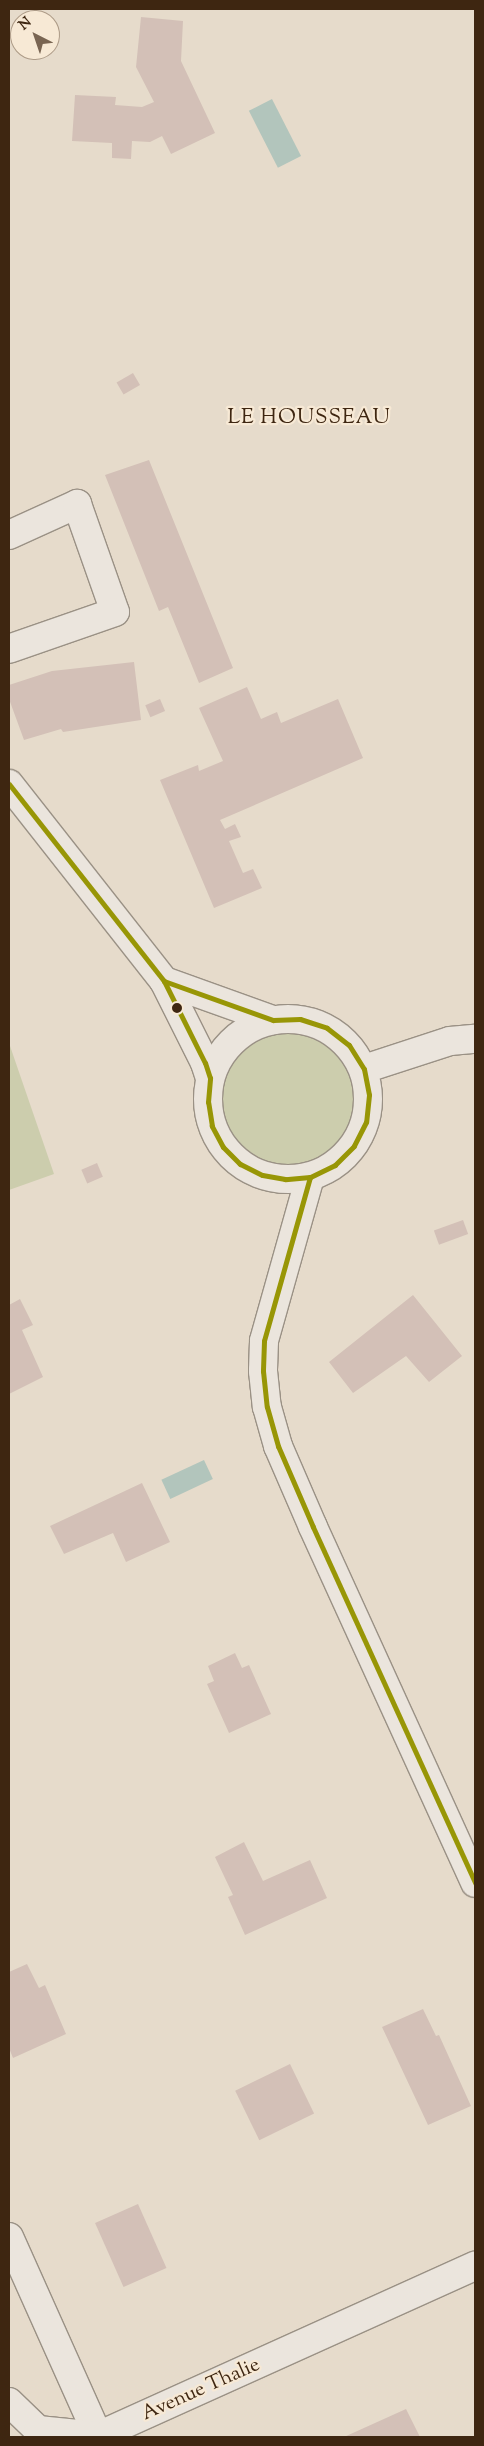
<!DOCTYPE html>
<html>
<head>
<meta charset="utf-8">
<style>
  body { margin:0 }
  #map { position:relative; width:484px; height:2446px; overflow:hidden; background:#e6dbcb; font-family:"Sorts Mill Goudy",serif }
  div>[style] { position:absolute }
  [style*='--x'] { left:calc(var(--x)*1px); top:calc(var(--y)*1px); width:calc(var(--w)*1px); rotate:calc(var(--a)*1deg) }
  .green>* { inset:0; background:#cccdad }
  .round { border-radius:50% }
  .water>* { inset:0; background:#b2c5bc; transform-origin:0 0 }
  .building>* { inset:0; background:#d3c0b7; transform-origin:0 0 }
  .roads { filter:drop-shadow(1px 0 #9a9185) drop-shadow(-1px 0 #9a9185) drop-shadow(0 1px #9a9185) drop-shadow(0 -1px #9a9185) }
  .minor>* { height:28px; margin:-14px; padding:0 14px; transform-origin:14px; border-radius:14px; background:#ebe5dd }
  .minor>.ring { margin:-14px; padding:0; box-sizing:content-box; background:none; border:28px solid #ebe5dd; border-radius:50% }
  .bus-1>* { height:5px; margin:-2.5px; padding:0 2.5px; transform-origin:2.5px; border-radius:2.5px; background:#989606 }
  .dots>* { width:14px; height:14px; translate:-50% -50%; box-sizing:border-box; border:2px solid #f7e9d5; border-radius:50% }
  span { translate:-50% -50%; white-space:nowrap; text-align:center; line-height:1.15; -webkit-text-stroke:4.5px #f7e9d5; paint-order:stroke }
  .street-label { font-size:20px; color:#3e2611 }
  .neighbourhood-label { font-size:21px; color:#3e2611; letter-spacing:1px }
  .frame { position:absolute; inset:0; border:10px solid #3e2611; pointer-events:none }
  .north { position:absolute; left:10px; top:10px; width:50px; height:50px; box-sizing:border-box; background:#f7e9d5; border:1px solid #ad9b87; border-radius:50%; rotate:319deg; font-size:14px; font-weight:700; line-height:20px; text-align:center; color:#3e2611 }
  .north::after { content:''; display:block; margin:auto; width:18px; height:22px; background:#796552; clip-path:polygon(50% 0,100% 100%,50% 72%,0 100%) }
</style>
</head>
<body>
<div id="map">
  <div class="green">
    <div class="round" style="left:221px;top:1032px;width:134px;height:134px"></div>
    <div style="clip-path:polygon(9px 1043px,54px 1174px,9px 1190px)"></div>
  </div>
  <div class="water">
    <div style="left:272px;top:99px;width:64px;height:26px;rotate:63deg"></div>
    <div style="left:204px;top:1460px;width:21px;height:47px;rotate:65deg"></div>
  </div>
  <div class="building">
    <div style="clip-path:polygon(141px 17px,183px 21px,181px 61px,215px 133px,171px 154px,162px 136px,150px 142px,132px 141px,131px 159px,112px 158px,112px 143px,72px 141px,75px 95px,116px 97px,115px 105px,142px 107px,154px 102px,136px 67px)"></div>
    <div style="left:133px;top:373px;width:14px;height:19px;rotate:60deg"></div>
    <div style="clip-path:polygon(149px 460px,233px 668px,199px 683px,168px 607px,159px 611px,105px 475px)"></div>
    <div style="clip-path:polygon(134px 662px,141px 720px,63px 732px,61px 729px,24px 740px,9px 699px,9px 685px,52px 671px)"></div>
    <div style="clip-path:polygon(247px 687px,261px 719px,277px 712px,281px 723px,338px 699px,363px 758px,220px 820px,225px 829px,235px 824px,241px 837px,229px 841px,243px 873px,253px 869px,262px 888px,214px 908px,160px 780px,198px 765px,199px 771px,223px 761px,199px 708px)"></div>
    <div style="left:160px;top:699px;width:13px;height:16px;rotate:67deg"></div>
    <div style="left:97px;top:1163px;width:15px;height:17px;rotate:67deg"></div>
    <div style="left:463px;top:1220px;width:15px;height:31px;rotate:70deg"></div>
    <div style="clip-path:polygon(413px 1295px,462px 1356px,429px 1382px,406px 1356px,353px 1393px,329px 1362px)"></div>
    <div style="clip-path:polygon(20px 1299px,33px 1325px,22px 1330px,43px 1377px,9px 1394px,9px 1305px)"></div>
    <div style="clip-path:polygon(142px 1483px,170px 1542px,126px 1562px,113px 1533px,64px 1554px,50px 1526px)"></div>
    <div style="clip-path:polygon(235px 1653px,242px 1668px,249px 1665px,271px 1714px,229px 1733px,207px 1684px,214px 1681px,208px 1666px)"></div>
    <div style="clip-path:polygon(244px 1842px,263px 1881px,310px 1860px,327px 1898px,245px 1935px,228px 1897px,233px 1895px,215px 1857px)"></div>
    <div style="clip-path:polygon(27px 1964px,39px 1988px,45px 1985px,66px 2034px,13px 2058px,9px 2048px,9px 1972px)"></div>
    <div style="clip-path:polygon(423px 2009px,436px 2036px,439px 2035px,471px 2106px,428px 2125px,382px 2027px)"></div>
    <div style="left:290px;top:2064px;width:55px;height:61px;rotate:64deg"></div>
    <div style="left:138px;top:2204px;width:70px;height:47px;rotate:66deg"></div>
    <div style="clip-path:polygon(406px 2409px,420px 2437px,344px 2437px)"></div>
  </div>
  <div class="roads">
    <div class="minor">
      <div style="--x:9;--y:535;--w:75;--a:-24.5"></div>
      <div style="--x:77;--y:504;--w:114;--a:70.6"></div>
      <div style="--x:115;--y:612;--w:112;--a:160.8"></div>
      <div style="--x:9;--y:784;--w:251;--a:51.8"></div>
      <div style="--x:164;--y:981;--w:92;--a:63.4"></div>
      <div style="--x:205;--y:1063;--w:16;--a:72"></div>
      <div style="--x:164;--y:981;--w:116;--a:19.7"></div>
      <div class="ring" style="left:208px;top:1019px;width:132px;height:132px"></div>
      <div style="--x:364;--y:1069;--w:90;--a:-18"></div>
      <div style="--x:450;--y:1041;--w:25;--a:-5"></div>
      <div style="--x:310;--y:1177;--w:170;--a:105.7"></div>
      <div style="--x:264;--y:1341;--w:30;--a:92"></div>
      <div style="--x:263;--y:1371;--w:36;--a:84"></div>
      <div style="--x:267;--y:1407;--w:41;--a:74.2"></div>
      <div style="--x:278;--y:1446;--w:88;--a:66.6"></div>
      <div style="--x:313;--y:1527;--w:391;--a:65.5"></div>
      <div style="--x:9;--y:2237;--w:218;--a:65.9"></div>
      <div style="--x:98;--y:2436;--w:414;--a:-24.3"></div>
      <div style="--x:9;--y:2402;--w:40;--a:44"></div>
      <div style="--x:38;--y:2430;--w:60;--a:5.7"></div>
    </div>
  </div>
  <div class="bus-1">
    <div style="--x:9;--y:784;--w:251;--a:51.8"></div>
    <div style="--x:164;--y:981;--w:116;--a:19.7"></div>
    <div style="--x:273;--y:1020;--w:27;--a:-2"></div>
    <div style="--x:300;--y:1019;--w:28;--a:18"></div>
    <div style="--x:327;--y:1028;--w:28;--a:38"></div>
    <div style="--x:349;--y:1045;--w:28;--a:58"></div>
    <div style="--x:364;--y:1069;--w:26;--a:79"></div>
    <div style="--x:369;--y:1095;--w:27;--a:96"></div>
    <div style="--x:366;--y:1122;--w:27;--a:117"></div>
    <div style="--x:354;--y:1146;--w:27;--a:135"></div>
    <div style="--x:335;--y:1165;--w:28;--a:154"></div>
    <div style="--x:310;--y:1177;--w:25;--a:175"></div>
    <div style="--x:285;--y:1179;--w:23;--a:-170"></div>
    <div style="--x:262;--y:1175;--w:25;--a:-153"></div>
    <div style="--x:240;--y:1164;--w:24;--a:-135"></div>
    <div style="--x:223;--y:1147;--w:24;--a:-118"></div>
    <div style="--x:212;--y:1126;--w:24;--a:-99"></div>
    <div style="--x:208;--y:1102;--w:24;--a:-85"></div>
    <div style="--x:210;--y:1078;--w:16;--a:-108"></div>
    <div style="--x:205;--y:1063;--w:92;--a:-116.6"></div>
    <div style="--x:310;--y:1177;--w:170;--a:105.7"></div>
    <div style="--x:264;--y:1341;--w:30;--a:92"></div>
    <div style="--x:263;--y:1371;--w:36;--a:84"></div>
    <div style="--x:267;--y:1407;--w:41;--a:74.2"></div>
    <div style="--x:278;--y:1446;--w:88;--a:66.6"></div>
    <div style="--x:313;--y:1527;--w:391;--a:65.5"></div>
  </div>
  <div class="dots">
    <div style="left:177px;top:1008px;background:#3e2611"></div>
  </div>
  <div class="street-label">
    <span style="left:201px;top:2390px;rotate:-24deg">Avenue Thalie</span>
  </div>
  <div class="neighbourhood-label">
    <span style="left:309px;top:418px">LE HOUSSEAU</span>
  </div>
  <div class="frame"></div>
  <div class="north">N</div>
</div>
</body>
</html>
